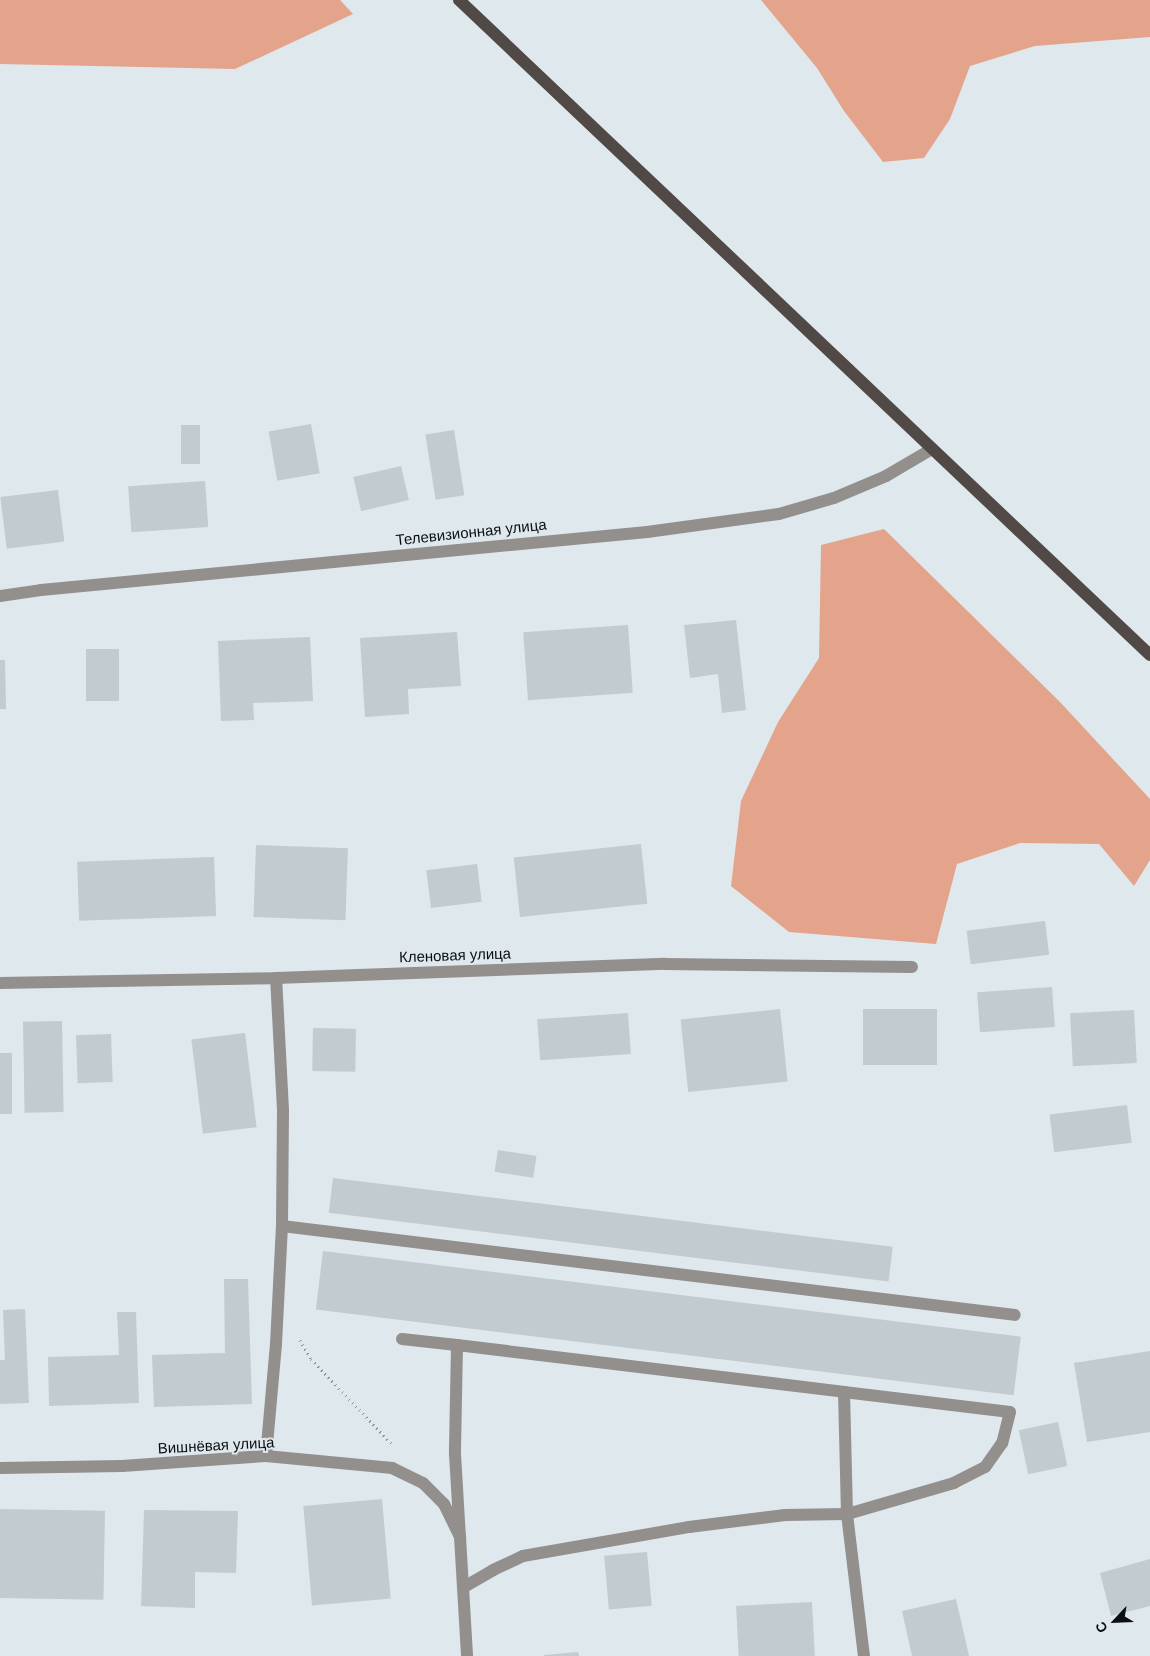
<!DOCTYPE html>
<html>
<head>
<meta charset="utf-8">
<style>
  body { margin:0 }
  #map { position:relative; width:1150px; height:1656px; overflow:hidden; background:#dee8ed; font-family:Arial,sans-serif }
  div>[style] { position:absolute }
  [style*='--x'] { left:calc(var(--x)*1px); top:calc(var(--y)*1px); width:calc(var(--w)*1px); rotate:calc(var(--a)*1deg) }
  .green>* { inset:0; background:#e4a48b }
  .building>* { inset:0; background:#c1cbd0; transform-origin:0 0 }
  .path>* { height:3px; margin-top:-1.5px; transform-origin:0; background:repeating-linear-gradient(90deg,#8b9296 0 1px,transparent 0 5px) }
  .lane>* { height:12px; margin:-6px; padding:0 6px; transform-origin:6px; border-radius:6px; background:#938f8d }
  .street>* { height:12px; margin:-6px; padding:0 6px; transform-origin:6px; border-radius:6px; background:#938f8d }
  .primary>* { height:12px; margin:-6px; padding:0 6px; transform-origin:6px; border-radius:6px; background:#504946 }
  span { translate:-50% -50%; white-space:nowrap; text-align:center; line-height:1.15; -webkit-text-stroke:4px #dee8ed; paint-order:stroke }
  .street-label { font-size:15px; color:#0c0f11 }
  .north { position:absolute; left:1090px; top:1596px; width:50px; height:50px; -webkit-text-stroke:4px #dee8ed; paint-order:stroke; rotate:245deg; font-size:14px; font-weight:700; line-height:20px; text-align:center; color:#0c0f11 }
  .north::after { content:''; display:block; margin:auto; width:18px; height:22px; background:#0c0f11; clip-path:polygon(50% 0,100% 100%,50% 72%,0 100%) }
</style>
</head>
<body>
<div id="map">
  <div class="green">
    <div style="clip-path:polygon(0 0,340px 0,353px 14px,235px 69px,0 64px)"></div>
    <div style="clip-path:polygon(761px 0,1150px 0,1150px 37px,1035px 46px,970px 66px,950px 119px,924px 158px,883px 162px,844px 111px,817px 68px)"></div>
    <div style="clip-path:polygon(884px 529px,1060px 702px,1150px 799px,1150px 860px,1134px 886px,1099px 844px,1020px 843px,957px 864px,936px 944px,789px 932px,731px 886px,741px 801px,778px 722px,819px 658px,821px 545px)"></div>
  </div>
  <div class="building">
    <div style="left:311px;top:424px;width:50px;height:43px;rotate:80deg"></div>
    <div style="left:181px;top:425px;width:19px;height:39px"></div>
    <div style="left:454px;top:430px;width:66px;height:29px;rotate:81deg"></div>
    <div style="left:401px;top:466px;width:35px;height:49px;rotate:77deg"></div>
    <div style="left:205px;top:481px;width:46px;height:77px;rotate:86deg"></div>
    <div style="left:58px;top:490px;width:52px;height:58px;rotate:83deg"></div>
    <div style="clip-path:polygon(736px 620px,746px 710px,722px 713px,718px 674px,690px 678px,684px 625px)"></div>
    <div style="left:628px;top:625px;width:68px;height:105px;rotate:86deg"></div>
    <div style="clip-path:polygon(457px 632px,461px 686px,408px 689px,409px 714px,365px 717px,360px 638px)"></div>
    <div style="clip-path:polygon(310px 637px,313px 701px,253px 703px,254px 720px,221px 721px,218px 641px)"></div>
    <div style="left:86px;top:649px;width:33px;height:52px"></div>
    <div style="clip-path:polygon(0 660px,5px 660px,6px 709px,0 709px)"></div>
    <div style="left:641px;top:844px;width:60px;height:128px;rotate:84deg"></div>
    <div style="left:256px;top:845px;width:92px;height:72px;rotate:2deg"></div>
    <div style="left:214px;top:857px;width:59px;height:137px;rotate:88deg"></div>
    <div style="left:477px;top:864px;width:38px;height:51px;rotate:83deg"></div>
    <div style="left:1045px;top:921px;width:34px;height:79px;rotate:83deg"></div>
    <div style="left:1052px;top:987px;width:40px;height:75px;rotate:86deg"></div>
    <div style="left:780px;top:1009px;width:73px;height:100px;rotate:84deg"></div>
    <div style="left:863px;top:1009px;width:74px;height:56px"></div>
    <div style="left:1134px;top:1010px;width:53px;height:64px;rotate:87deg"></div>
    <div style="left:628px;top:1013px;width:41px;height:91px;rotate:86deg"></div>
    <div style="left:62px;top:1021px;width:91px;height:39px;rotate:89deg"></div>
    <div style="left:313px;top:1028px;width:43px;height:43px;rotate:1deg"></div>
    <div style="left:245px;top:1033px;width:95px;height:54px;rotate:83deg"></div>
    <div style="left:111px;top:1034px;width:48px;height:35px;rotate:88deg"></div>
    <div style="left:0;top:1053px;width:12px;height:61px"></div>
    <div style="left:1127px;top:1105px;width:38px;height:78px;rotate:83deg"></div>
    <div style="left:498px;top:1150px;width:39px;height:22px;rotate:9deg"></div>
    <div style="left:333px;top:1178px;width:564px;height:35px;rotate:7deg"></div>
    <div style="left:323px;top:1251px;width:703px;height:59px;rotate:7deg"></div>
    <div style="clip-path:polygon(224px 1279px,248px 1279px,252px 1404px,154px 1407px,152px 1355px,225px 1353px)"></div>
    <div style="clip-path:polygon(25px 1309px,29px 1403px,0 1404px,0 1360px,5px 1360px,3px 1310px)"></div>
    <div style="clip-path:polygon(117px 1312px,136px 1312px,139px 1403px,49px 1406px,48px 1357px,119px 1355px)"></div>
    <div style="clip-path:polygon(1150px 1351px,1150px 1432px,1087px 1442px,1074px 1363px)"></div>
    <div style="left:1058px;top:1422px;width:45px;height:40px;rotate:78deg"></div>
    <div style="left:382px;top:1499px;width:100px;height:79px;rotate:85deg"></div>
    <div style="left:0;top:1509px;width:105px;height:89px;rotate:1deg"></div>
    <div style="clip-path:polygon(144px 1510px,238px 1511px,236px 1573px,195px 1572px,195px 1608px,141px 1606px)"></div>
    <div style="left:647px;top:1552px;width:54px;height:43px;rotate:85deg"></div>
    <div style="clip-path:polygon(1150px 1559px,1150px 1606px,1111px 1616px,1100px 1573px)"></div>
    <div style="clip-path:polygon(956px 1599px,969px 1656px,912px 1656px,902px 1611px)"></div>
    <div style="left:812px;top:1602px;width:54px;height:76px;rotate:87deg"></div>
    <div style="clip-path:polygon(578px 1652px,579px 1656px,544px 1656px,544px 1655px)"></div>
  </div>
  <div class="path">
    <div style="--x:300;--y:1340;--w:22;--a:60"></div>
    <div style="--x:311;--y:1359;--w:119;--a:46.4"></div>
  </div>
  <div class="lane">
    <div style="--x:282;--y:1226;--w:738;--a:6.92"></div>
    <div style="--x:402;--y:1339;--w:55;--a:6.2"></div>
    <div style="--x:457;--y:1345;--w:390;--a:6.9"></div>
    <div style="--x:844;--y:1392;--w:167;--a:6.9"></div>
    <div style="--x:1010;--y:1412;--w:32;--a:104"></div>
    <div style="--x:1002;--y:1443;--w:29;--a:125"></div>
    <div style="--x:985;--y:1467;--w:35;--a:153"></div>
    <div style="--x:954;--y:1483;--w:111;--a:163.8"></div>
    <div style="--x:847;--y:1514;--w:122;--a:-91.4"></div>
    <div style="--x:457;--y:1345;--w:109;--a:91.1"></div>
    <div style="--x:455;--y:1454;--w:83;--a:86.6"></div>
    <div style="--x:266;--y:1456;--w:112;--a:-84.9"></div>
    <div style="--x:276;--y:1344;--w:118;--a:-87.1"></div>
    <div style="--x:282;--y:1226;--w:116;--a:-89.5"></div>
    <div style="--x:283;--y:1110;--w:132;--a:-93"></div>
  </div>
  <div class="street">
    <div style="--x:0;--y:596;--w:41;--a:-8.3"></div>
    <div style="--x:41;--y:590;--w:609;--a:-5.47"></div>
    <div style="--x:647;--y:532;--w:133;--a:-7.8"></div>
    <div style="--x:779;--y:514;--w:57;--a:-16.2"></div>
    <div style="--x:834;--y:498;--w:56;--a:-22.9"></div>
    <div style="--x:886;--y:476;--w:53;--a:-30.4"></div>
    <div style="--x:0;--y:983;--w:276;--a:-1"></div>
    <div style="--x:276;--y:978;--w:389;--a:-2.1"></div>
    <div style="--x:665;--y:964;--w:247;--a:0.7"></div>
    <div style="--x:0;--y:1468;--w:122;--a:-0.9"></div>
    <div style="--x:122;--y:1466;--w:144;--a:-4"></div>
    <div style="--x:266;--y:1456;--w:127;--a:5.4"></div>
    <div style="--x:392;--y:1468;--w:34;--a:26"></div>
    <div style="--x:423;--y:1483;--w:30;--a:45"></div>
    <div style="--x:444;--y:1504;--w:37;--a:64"></div>
    <div style="--x:460;--y:1537;--w:119;--a:86.6"></div>
    <div style="--x:464;--y:1587;--w:34;--a:-30"></div>
    <div style="--x:493;--y:1570;--w:33;--a:-25"></div>
    <div style="--x:523;--y:1556;--w:169;--a:-9.9"></div>
    <div style="--x:689;--y:1527;--w:97;--a:-7.1"></div>
    <div style="--x:785;--y:1515;--w:62;--a:-0.9"></div>
    <div style="--x:847;--y:1514;--w:143;--a:83.2"></div>
  </div>
  <div class="primary">
    <div style="--x:459;--y:0;--w:952;--a:43.47"></div>
  </div>
  <div class="street-label">
    <span style="left:471px;top:532px;rotate:-6deg">Телевизионная улица</span>
    <span style="left:455px;top:955px;rotate:-2deg">Кленовая улица</span>
    <span style="left:216px;top:1445px;rotate:-3deg">Вишнёвая улица</span>
  </div>
  <div class="north">С</div>
</div>
</body>
</html>
